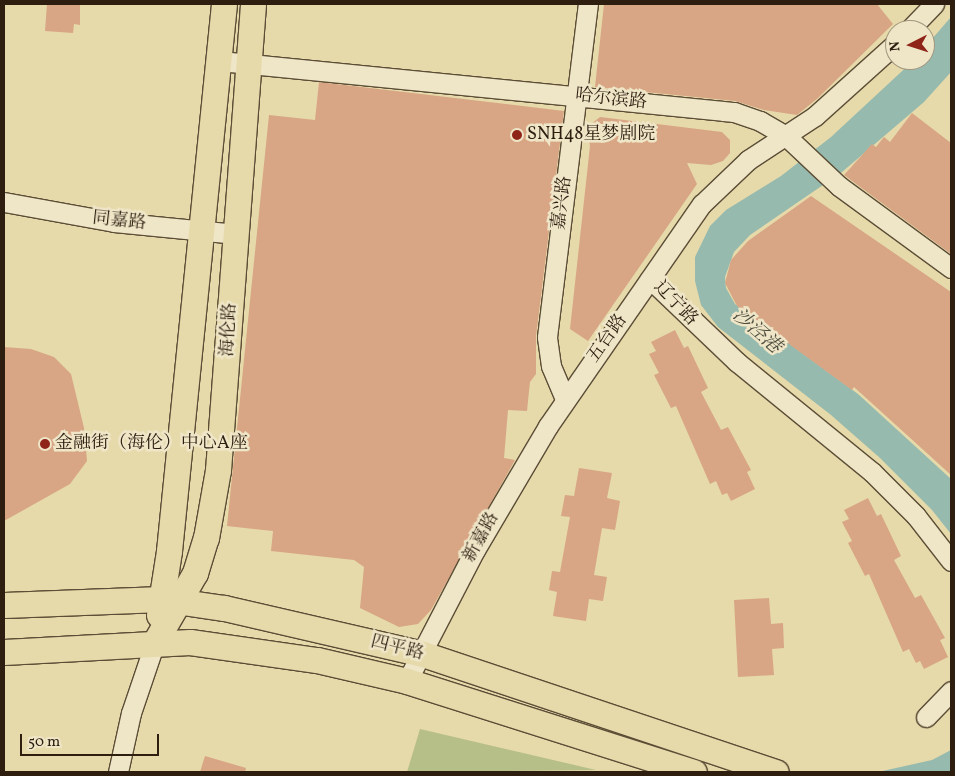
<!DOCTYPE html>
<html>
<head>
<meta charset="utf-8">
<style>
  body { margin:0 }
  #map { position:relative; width:955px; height:776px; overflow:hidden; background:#e6d9aa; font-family:Vollkorn,"Noto Serif SC",serif }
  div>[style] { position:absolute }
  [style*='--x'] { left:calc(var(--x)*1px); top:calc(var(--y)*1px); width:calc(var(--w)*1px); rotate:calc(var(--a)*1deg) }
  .green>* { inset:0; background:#b6bf87 }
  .water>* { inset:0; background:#97baae }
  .building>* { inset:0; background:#d8a684 }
  .roads { filter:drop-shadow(1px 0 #5b4d36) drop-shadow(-1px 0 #5b4d36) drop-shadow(0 1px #5b4d36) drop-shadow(0 -1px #5b4d36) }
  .minor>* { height:19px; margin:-9.5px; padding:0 9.5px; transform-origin:9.5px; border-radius:9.5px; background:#efe6c8 }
  .major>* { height:25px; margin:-12.5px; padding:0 12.5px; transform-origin:12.5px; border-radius:12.5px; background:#e6d9aa }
  .dots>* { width:14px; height:14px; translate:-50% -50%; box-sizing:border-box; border:2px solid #efe6c8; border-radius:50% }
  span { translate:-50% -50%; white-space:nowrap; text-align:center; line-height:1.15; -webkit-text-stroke:5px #efe6c8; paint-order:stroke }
  .street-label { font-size:18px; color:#2d1e10 }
  .poi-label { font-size:18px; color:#2d1e10 }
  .left { translate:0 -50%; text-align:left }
  .water-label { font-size:19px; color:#4d4d3f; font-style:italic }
  .frame { position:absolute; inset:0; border:5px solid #2d1e10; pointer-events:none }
  .north { position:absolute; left:885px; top:20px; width:50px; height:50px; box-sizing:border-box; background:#efe6c8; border:1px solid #a1967e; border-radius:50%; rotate:265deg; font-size:14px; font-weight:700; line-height:20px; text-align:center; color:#2d1e10 }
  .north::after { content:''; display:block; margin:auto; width:18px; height:22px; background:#8f2418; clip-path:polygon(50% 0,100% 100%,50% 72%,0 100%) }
  .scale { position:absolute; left:20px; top:734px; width:139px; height:22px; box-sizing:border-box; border:2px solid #2d1e10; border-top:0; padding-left:6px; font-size:15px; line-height:18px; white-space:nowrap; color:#2d1e10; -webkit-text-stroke:4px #efe6c8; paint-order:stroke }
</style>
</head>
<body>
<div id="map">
  <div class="green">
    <div style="clip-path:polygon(420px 729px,596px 770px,407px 772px)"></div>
  </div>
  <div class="water">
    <div style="clip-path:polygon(951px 17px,951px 72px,924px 102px,842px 172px,750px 235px,734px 252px,725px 277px,726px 288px,735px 304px,858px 394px,951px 479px,951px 534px,932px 510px,880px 458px,831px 415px,718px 327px,701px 305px,695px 281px,695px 257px,710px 226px,726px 210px,781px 176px,831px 137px,914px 60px,925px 60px,925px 47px)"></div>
    <div style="clip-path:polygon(951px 750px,951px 772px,878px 772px,932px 760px)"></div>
  </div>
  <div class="building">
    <div style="clip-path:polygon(47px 4px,80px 4px,80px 25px,74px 24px,73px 33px,45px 31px)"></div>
    <div style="clip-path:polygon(604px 4px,877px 4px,893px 24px,818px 98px,797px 115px,764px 110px,735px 101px,595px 87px)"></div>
    <div style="clip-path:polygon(319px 82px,564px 111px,536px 336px,536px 374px,530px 382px,527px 411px,508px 410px,504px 458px,515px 460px,431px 610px,418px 624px,399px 627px,360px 608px,364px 567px,354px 560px,271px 551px,273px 531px,227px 526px,269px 115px,315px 120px)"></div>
    <div style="clip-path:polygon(912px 113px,951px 143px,951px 254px,844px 175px,872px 144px,876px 147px,884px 137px,890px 142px)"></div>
    <div style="clip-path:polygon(600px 117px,722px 132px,730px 140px,730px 153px,723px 161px,711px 165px,687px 163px,697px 184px,588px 341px,570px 329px,590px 146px,588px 133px,591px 124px)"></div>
    <div style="clip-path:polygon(811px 196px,951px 292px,951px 475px,854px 387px,852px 390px,737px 306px,725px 283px,731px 260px,748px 241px)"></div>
    <div style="clip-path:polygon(675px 330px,684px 348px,688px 346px,708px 388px,701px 392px,721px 430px,728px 427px,751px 470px,747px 472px,755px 489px,731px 501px,727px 493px,722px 495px,716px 481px,710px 484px,676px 406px,671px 408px,654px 375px,659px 373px,649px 354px,656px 351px,651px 342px)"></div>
    <div style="clip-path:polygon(4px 347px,31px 349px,54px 357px,71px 374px,84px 428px,87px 461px,70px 484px,4px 521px)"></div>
    <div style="clip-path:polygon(579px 468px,612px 473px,607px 498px,620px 501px,615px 530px,602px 528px,594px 575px,607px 577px,603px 601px,589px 599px,586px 621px,553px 616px,557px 592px,549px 590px,552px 571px,560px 572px,570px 517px,561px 516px,565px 495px,574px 496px)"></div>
    <div style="clip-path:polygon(868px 498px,877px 516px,881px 514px,901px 556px,894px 560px,915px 598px,921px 595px,945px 638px,940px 640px,948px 657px,924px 669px,920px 661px,916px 663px,909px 649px,903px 652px,869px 574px,865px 576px,848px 543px,852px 541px,842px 522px,849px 519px,844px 510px)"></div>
    <div style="clip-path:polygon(769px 598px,771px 624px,783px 623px,784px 648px,772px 649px,774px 675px,738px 677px,734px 600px)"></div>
    <div style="clip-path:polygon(205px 756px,246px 768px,245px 772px,200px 772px)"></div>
  </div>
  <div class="roads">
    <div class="minor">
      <div style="--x:909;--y:30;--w:36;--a:-46"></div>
      <div style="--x:220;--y:61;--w:517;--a:5.67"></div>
      <div style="--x:734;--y:112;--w:28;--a:19"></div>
      <div style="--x:760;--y:121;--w:30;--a:30"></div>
      <div style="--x:786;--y:136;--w:73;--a:43.3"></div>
      <div style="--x:839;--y:186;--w:139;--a:36.2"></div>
      <div style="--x:4;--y:202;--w:112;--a:10.3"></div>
      <div style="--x:114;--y:222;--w:123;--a:5.6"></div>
      <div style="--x:650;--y:279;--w:120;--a:43.7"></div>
      <div style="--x:737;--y:362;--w:174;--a:39.2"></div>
      <div style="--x:872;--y:472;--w:62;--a:45"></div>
      <div style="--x:916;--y:516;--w:57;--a:52.1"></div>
      <div style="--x:565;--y:399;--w:36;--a:-113"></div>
      <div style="--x:551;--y:366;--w:29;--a:-98"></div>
      <div style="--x:547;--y:337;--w:336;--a:-83"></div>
      <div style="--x:407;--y:681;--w:148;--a:-62.6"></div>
      <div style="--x:475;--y:550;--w:144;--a:-59.5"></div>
      <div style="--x:548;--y:426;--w:270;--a:-55.3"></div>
      <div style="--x:702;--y:204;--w:64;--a:-43.7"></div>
      <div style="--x:748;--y:160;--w:80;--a:-33.3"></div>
      <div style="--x:815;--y:116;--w:108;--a:-42"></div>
      <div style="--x:926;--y:717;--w:36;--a:-46"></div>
      <div style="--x:118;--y:772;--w:60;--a:-77.6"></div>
      <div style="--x:131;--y:713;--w:75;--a:-71.3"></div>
    </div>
    <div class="major">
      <div style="--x:4;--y:605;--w:158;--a:-2.2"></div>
      <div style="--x:162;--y:599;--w:63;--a:8.3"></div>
      <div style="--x:224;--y:608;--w:204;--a:13"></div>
      <div style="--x:423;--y:654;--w:372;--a:18.5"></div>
      <div style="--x:159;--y:615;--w:65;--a:-81.1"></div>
      <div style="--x:169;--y:551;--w:550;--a:-84.26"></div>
      <div style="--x:155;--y:642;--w:80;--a:-59.9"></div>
      <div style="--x:195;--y:573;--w:37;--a:-73"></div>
      <div style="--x:206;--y:538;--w:69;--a:-80"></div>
      <div style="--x:218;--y:470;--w:467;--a:-85.7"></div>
      <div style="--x:4;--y:652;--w:186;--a:-3.1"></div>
      <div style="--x:190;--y:642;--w:128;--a:8.1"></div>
      <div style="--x:317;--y:660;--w:92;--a:13.1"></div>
      <div style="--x:407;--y:681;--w:301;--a:17.6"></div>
    </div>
  </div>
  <div class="dots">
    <div style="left:517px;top:135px;background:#8f2418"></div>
    <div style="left:45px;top:444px;background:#8f2418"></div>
  </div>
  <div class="street-label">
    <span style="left:611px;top:100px;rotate:6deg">哈尔滨路</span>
    <span style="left:563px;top:203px;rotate:-83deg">嘉兴路</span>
    <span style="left:119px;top:222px;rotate:6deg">同嘉路</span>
    <span style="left:675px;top:304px;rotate:46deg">辽宁路</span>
    <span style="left:230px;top:330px;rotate:-87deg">海伦路</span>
    <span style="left:608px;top:339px;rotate:-55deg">五台路</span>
    <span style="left:482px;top:538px;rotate:-61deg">新嘉路</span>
    <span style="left:397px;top:649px;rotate:14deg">四平路</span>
  </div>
  <div class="poi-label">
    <span class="left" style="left:527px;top:135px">SNH48星梦剧院</span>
    <span class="left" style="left:55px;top:444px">金融街（海伦）中心A座</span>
  </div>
  <div class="water-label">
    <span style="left:756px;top:332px;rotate:41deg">沙泾港</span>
  </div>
  <div class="frame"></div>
  <div class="north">N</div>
  <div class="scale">50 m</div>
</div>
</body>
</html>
